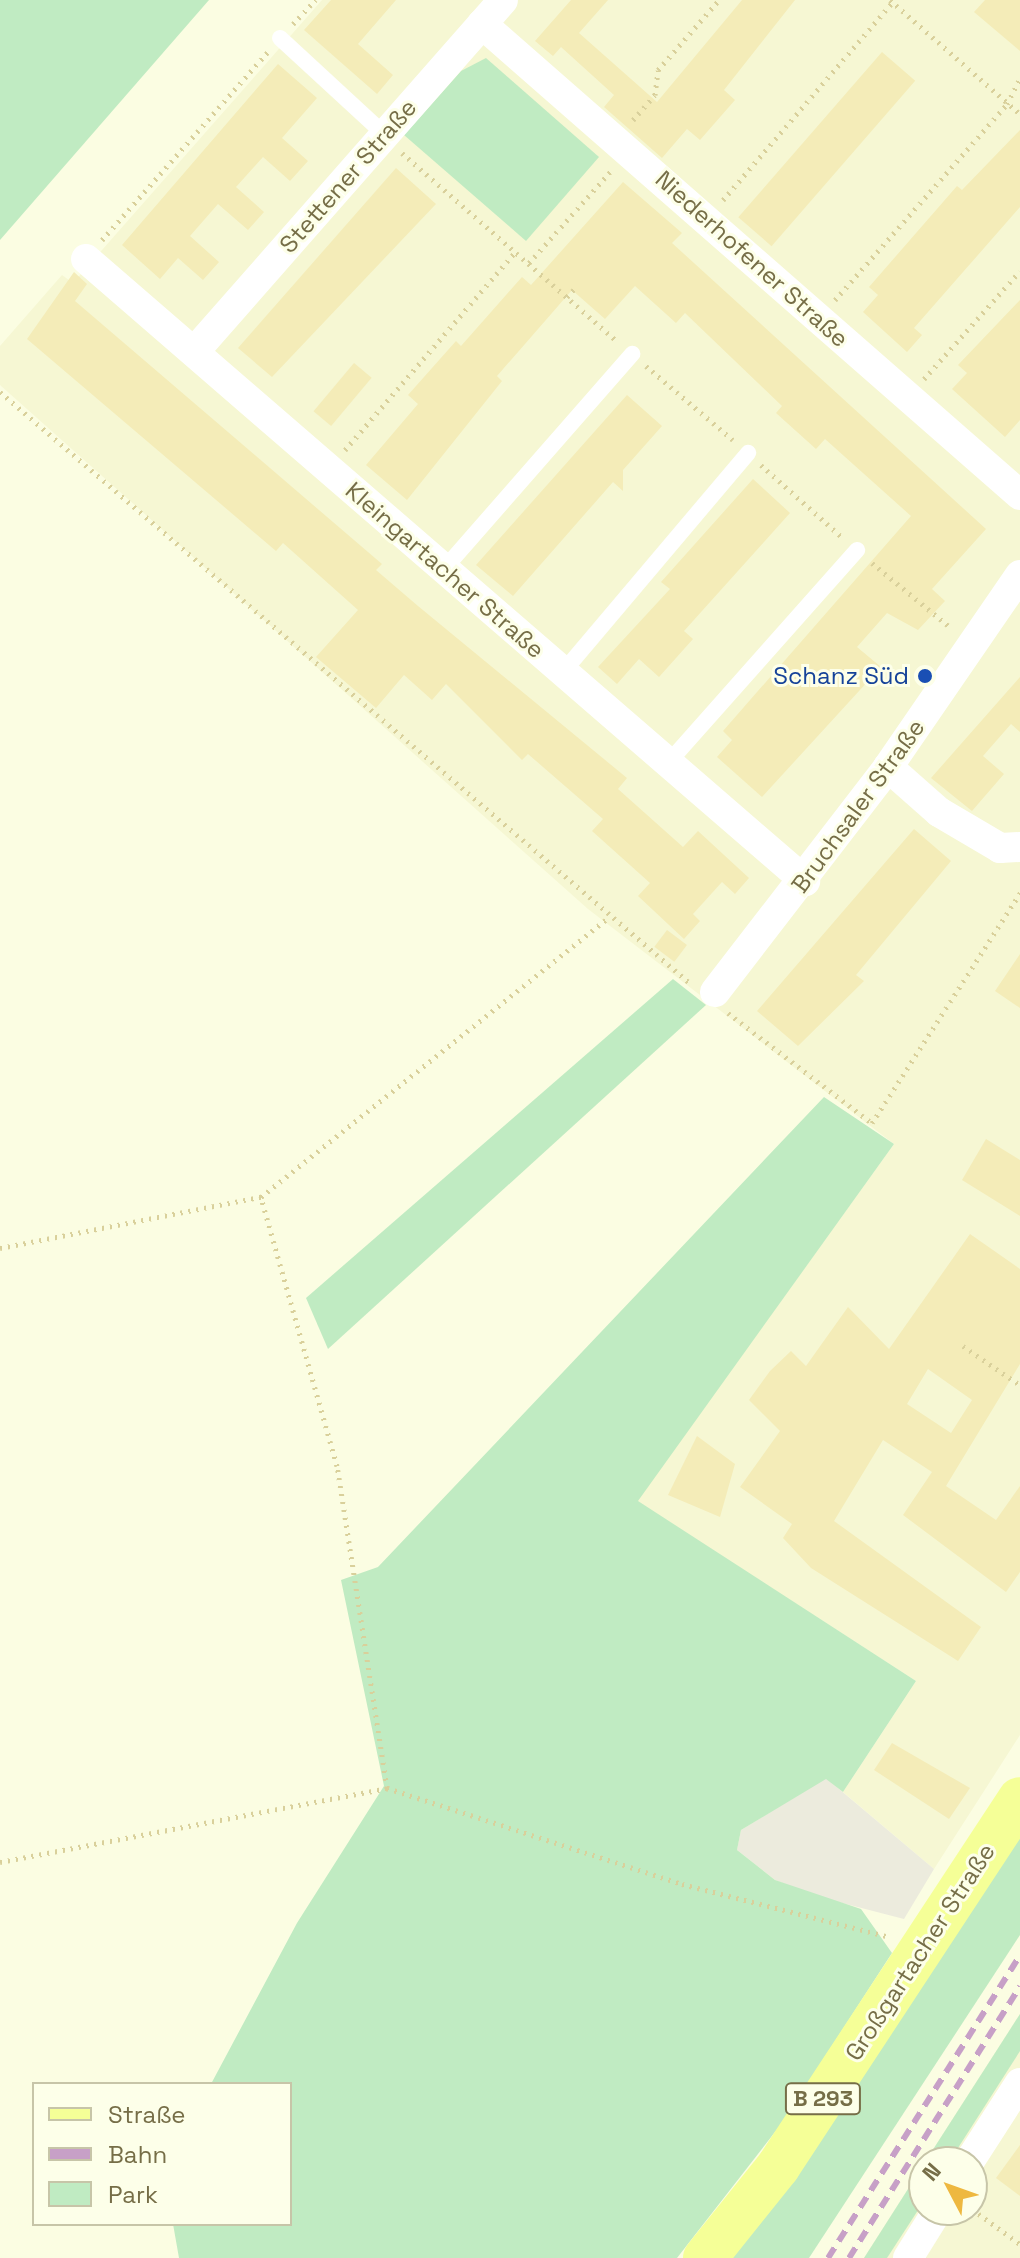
<!DOCTYPE html>
<html>
<head>
<meta charset="utf-8">
<style>
  body { margin:0 }
  #map { position:relative; width:1020px; height:2258px; overflow:hidden; background:#fbfde2; font-family:"Space Grotesk",sans-serif }
  div>[style] { position:absolute }
  [style*='--x'] { left:calc(var(--x)*1px); top:calc(var(--y)*1px); width:calc(var(--w)*1px); rotate:calc(var(--a)*1deg) }
  .residential>* { inset:0; background:#f6f7d3 }
  .industrial>* { inset:0; background:#ecebdd }
  .green>* { inset:0; background:#c0ebc2 }
  .building>* { inset:0; background:#f4ecb8; transform-origin:0 0 }
  .path>* { height:5px; margin-top:-2.5px; transform-origin:0; background:repeating-linear-gradient(90deg,#d9d09b 0 2px,transparent 0 8px) }
  .service>* { height:16px; margin:-8px; padding:0 8px; transform-origin:8px; border-radius:8px; background:#fff }
  .minor>* { height:30px; margin:-15px; padding:0 15px; transform-origin:15px; border-radius:15px; background:#fff }
  .primary>* { height:44px; margin:-22px; padding:0 22px; transform-origin:22px; border-radius:22px; background:#f5ff97 }
  .rail>* { height:6px; margin-top:-3px; transform-origin:0; background:repeating-linear-gradient(90deg,#c7a0c7 0 12px,transparent 0 20px) }
  .dots>* { width:22px; height:22px; translate:-50% -50%; box-sizing:border-box; border:4px solid #fdffe9; border-radius:50% }
  span { translate:-50% -50%; white-space:nowrap; text-align:center; line-height:1.15; -webkit-text-stroke:6px #fdffe9; paint-order:stroke }
  .shield-label span { padding:2px 6px; background:#fdffe9; border:2px solid; border-radius:6px; -webkit-text-stroke-width:0 }
  .shield-label { font-size:22px; color:#766e47; font-weight:700 }
  .street-label { font-size:24px; color:#766e47 }
  .transit-label { font-size:24px; color:#164399 }
  .right { translate:-100% -50%; text-align:right }
  .legend { position:absolute; left:32px; top:2082px; width:260px; height:144px; box-sizing:border-box; background:#fdffe9; border:2px solid #c7c5a8; margin:0; padding:10px 14px; list-style:none; font-size:24px; color:#766e47 }
  .legend li { display:flex; align-items:center; gap:16px; height:40px }
  .legend b { width:40px; border:2px solid #c7c5a8 }
  .north { position:absolute; left:908px; top:2146px; width:80px; height:80px; box-sizing:border-box; background:#fdffe9; border:2px solid #c7c5a8; border-radius:50%; rotate:311deg; font-size:22px; font-weight:700; line-height:32px; text-align:center; color:#766e47 }
  .north::after { content:''; display:block; margin:auto; width:28px; height:36px; background:#eeb840; clip-path:polygon(50% 0,100% 100%,50% 72%,0 100%) }
</style>
</head>
<body>
<div id="map">
  <div class="residential">
    <div style="clip-path:polygon(322px 0,1020px 0,1020px 1735px,934px 1869px,843px 1792px,916px 1681px,637px 1501px,894px 1144px,588px 909px,0 385px,0 346px,62px 275px,73px 283px)"></div>
    <div style="clip-path:polygon(1020px 2014px,1020px 2258px,864px 2258px,924px 2164px,924px 2210px,972px 2210px,972px 2162px,925px 2162px)"></div>
  </div>
  <div class="industrial">
    <div style="clip-path:polygon(826px 1778px,934px 1869px,904px 1919px,815px 1896px,775px 1880px,737px 1850px,741px 1830px)"></div>
  </div>
  <div class="green">
    <div style="clip-path:polygon(0 0,209px 0,0 240px)"></div>
    <div style="clip-path:polygon(486px 58px,599px 157px,526px 241px,404px 135px,461px 71px)"></div>
    <div style="clip-path:polygon(673px 979px,706px 1005px,328px 1349px,306px 1298px)"></div>
    <div style="clip-path:polygon(824px 1097px,894px 1144px,638px 1501px,916px 1681px,843px 1792px,826px 1779px,741px 1830px,737px 1850px,775px 1880px,861px 1909px,892px 1953px,782px 2123px,677px 2258px,179px 2258px,173px 2224px,290px 2224px,290px 2084px,211px 2084px,297px 1923px,384px 1786px,341px 1580px,378px 1567px)"></div>
    <div style="clip-path:polygon(1020px 1830px,1020px 1935px,809px 2258px,727px 2258px)"></div>
    <div style="clip-path:polygon(1020px 2014px,1020px 2051px,949px 2162px,925px 2162px)"></div>
    <div style="clip-path:polygon(924px 2164px,924px 2201px,887px 2258px,864px 2258px)"></div>
  </div>
  <div class="building">
    <div style="clip-path:polygon(331px 0,396px 0,358px 44px,393px 75px,377px 94px,304px 30px)"></div>
    <div style="clip-path:polygon(571px 0,608px 0,579px 33px,657px 102px,742px 0,795px 0,724px 90px,735px 100px,700px 140px,687px 129px,662px 158px,604px 107px,614px 95px,561px 47px,553px 56px,535px 41px)"></div>
    <div style="clip-path:polygon(985px 0,1020px 0,1020px 51px,974px 12px)"></div>
    <div style="left:882px;top:52px;width:44px;height:219px;rotate:41deg"></div>
    <div style="clip-path:polygon(278px 64px,317px 98px,282px 138px,308px 161px,290px 181px,263px 157px,236px 187px,264px 212px,248px 230px,218px 204px,190px 236px,219px 262px,203px 280px,178px 258px,160px 279px,122px 245px)"></div>
    <div style="clip-path:polygon(1020px 130px,1020px 207px,914px 328px,922px 335px,907px 352px,863px 312px,878px 295px,869px 287px,957px 186px,962px 190px)"></div>
    <div style="clip-path:polygon(396px 168px,436px 204px,272px 377px,238px 348px)"></div>
    <div style="clip-path:polygon(623px 182px,682px 233px,672px 243px,986px 529px,932px 589px,945px 601px,918px 630px,887px 613px,857px 647px,881px 667px,762px 797px,717px 757px,732px 740px,723px 731px,911px 516px,825px 439px,816px 449px,776px 413px,782px 406px,685px 313px,676px 323px,635px 286px,605px 319px,572px 290px,497px 376px,502px 381px,407px 500px,366px 465px,418px 404px,408px 395px,456px 341px,461px 346px,522px 277px,531px 285px)"></div>
    <div style="clip-path:polygon(74px 272px,87px 284px,75px 301px,382px 564px,376px 570px,418px 606px,627px 778px,618px 789px,683px 847px,698px 831px,749px 878px,735px 894px,722px 882px,693px 914px,700px 921px,684px 939px,638px 896px,650px 883px,592px 831px,603px 819px,528px 754px,522px 760px,446px 684px,432px 700px,404px 675px,376px 708px,316px 657px,358px 610px,283px 543px,276px 551px,27px 339px)"></div>
    <div style="clip-path:polygon(1020px 300px,1020px 420px,1005px 437px,952px 389px,967px 373px,958px 365px)"></div>
    <div style="left:354px;top:363px;width:23px;height:63px;rotate:40deg"></div>
    <div style="clip-path:polygon(627px 395px,662px 426px,623px 470px,623px 491px,613px 482px,513px 596px,476px 565px)"></div>
    <div style="clip-path:polygon(753px 479px,790px 513px,684px 631px,693px 639px,659px 677px,639px 659px,617px 684px,598px 667px,670px 589px,661px 582px)"></div>
    <div style="clip-path:polygon(1020px 677px,1020px 732px,1011px 724px,983px 756px,1004px 774px,972px 811px,931px 778px)"></div>
    <div style="clip-path:polygon(914px 829px,951px 861px,856px 975px,864px 981px,798px 1046px,757px 1011px)"></div>
    <div style="left:667px;top:930px;width:25px;height:21px;rotate:37deg"></div>
    <div style="clip-path:polygon(1020px 954px,1020px 1008px,995px 991px)"></div>
    <div style="clip-path:polygon(986px 1139px,1020px 1160px,1020px 1216px,962px 1180px)"></div>
    <div style="clip-path:polygon(evenodd,970px 1234px,1020px 1269px,1020px 1364px,946px 1486px,996px 1520px,1020px 1486px,1020px 1572px,1006px 1592px,903px 1515px,932px 1472px,883px 1440px,834px 1521px,981px 1627px,958px 1661px,811px 1568px,783px 1538px,792px 1524px,740px 1487px,780px 1431px,749px 1400px,770px 1371px,791px 1351px,806px 1366px,848px 1307px,889px 1349px,970px 1234px,928px 1369px,972px 1400px,951px 1433px,907px 1404px,928px 1369px)"></div>
    <div style="clip-path:polygon(697px 1436px,735px 1464px,720px 1517px,668px 1495px)"></div>
    <div style="clip-path:polygon(892px 1743px,970px 1788px,949px 1819px,874px 1770px)"></div>
    <div style="clip-path:polygon(1020px 2145px,1020px 2196px,996px 2178px)"></div>
  </div>
  <div class="path">
    <div style="--x:890;--y:0;--w:173;--a:41.2"></div>
    <div style="--x:293;--y:24;--w:33;--a:-47"></div>
    <div style="--x:633;--y:120;--w:33;--a:-49"></div>
    <div style="--x:655;--y:95;--w:25;--a:-83"></div>
    <div style="--x:658;--y:70;--w:93;--a:-48.9"></div>
    <div style="--x:402;--y:153;--w:286;--a:41.2"></div>
    <div style="--x:723;--y:200;--w:261;--a:-49.4"></div>
    <div style="--x:102;--y:240;--w:251;--a:-48.6"></div>
    <div style="--x:529;--y:263;--w:123;--a:-48.3"></div>
    <div style="--x:567;--y:297;--w:15;--a:-48"></div>
    <div style="--x:835;--y:300;--w:261;--a:-48.7"></div>
    <div style="--x:1007;--y:104;--w:28;--a:-63"></div>
    <div style="--x:646;--y:366;--w:114;--a:40.4"></div>
    <div style="--x:924;--y:379;--w:144;--a:-48.4"></div>
    <div style="--x:0;--y:392;--w:911;--a:40.59"></div>
    <div style="--x:345;--y:450;--w:262;--a:-49.3"></div>
    <div style="--x:761;--y:465;--w:110;--a:41.7"></div>
    <div style="--x:872;--y:563;--w:102;--a:39.4"></div>
    <div style="--x:728;--y:1013;--w:181;--a:37.4"></div>
    <div style="--x:872;--y:1123;--w:274;--a:-57.2"></div>
    <div style="--x:0;--y:1248;--w:266;--a:-11.1"></div>
    <div style="--x:963;--y:1346;--w:69;--a:34.4"></div>
    <div style="--x:387;--y:1788;--w:326;--a:-98.8"></div>
    <div style="--x:337;--y:1466;--w:280;--a:-105.8"></div>
    <div style="--x:261;--y:1197;--w:444;--a:-38.8"></div>
    <div style="--x:0;--y:1862;--w:394;--a:-10.8"></div>
    <div style="--x:387;--y:1788;--w:310;--a:18"></div>
    <div style="--x:682;--y:1884;--w:215;--a:14.3"></div>
    <div style="--x:972;--y:2209;--w:59;--a:36.1"></div>
  </div>
  <div class="service">
    <div style="--x:280;--y:38;--w:143;--a:42.7"></div>
    <div style="--x:444;--y:569;--w:286;--a:-48.8"></div>
    <div style="--x:563;--y:672;--w:287;--a:-49.8"></div>
    <div style="--x:668;--y:763;--w:285;--a:-48.4"></div>
  </div>
  <div class="minor">
    <div style="--x:482;--y:24;--w:715;--a:41.2"></div>
    <div style="--x:86;--y:259;--w:951;--a:40.86"></div>
    <div style="--x:194;--y:352;--w:468;--a:-48.7"></div>
    <div style="--x:888;--y:767;--w:68;--a:41.4"></div>
    <div style="--x:939;--y:812;--w:71;--a:30.5"></div>
    <div style="--x:1000;--y:848;--w:20;--a:-3"></div>
    <div style="--x:715;--y:992;--w:284;--a:-52.4"></div>
    <div style="--x:888;--y:767;--w:233;--a:-55.5"></div>
    <div style="--x:969;--y:2162;--w:94;--a:-57.2"></div>
    <div style="--x:908;--y:2258;--w:57;--a:-58"></div>
  </div>
  <div class="primary">
    <div style="--x:705;--y:2258;--w:117;--a:-51.3"></div>
    <div style="--x:778;--y:2167;--w:440;--a:-56.7"></div>
  </div>
  <div class="rail">
    <div style="--x:828;--y:2258;--w:358;--a:-57.6"></div>
    <div style="--x:849;--y:2258;--w:321;--a:-57.8"></div>
  </div>
  <div class="dots">
    <div style="left:925px;top:676px;background:#1a4fb4"></div>
  </div>
  <div class="shield-label">
    <span style="left:823px;top:2099px">B 293</span>
  </div>
  <div class="street-label">
    <span style="left:348px;top:176px;rotate:-49deg">Stettener Straße</span>
    <span style="left:752px;top:259px;rotate:42deg">Niederhofener Straße</span>
    <span style="left:445px;top:570px;rotate:41deg">Kleingartacher Straße</span>
    <span style="left:858px;top:806px;rotate:-54deg">Bruchsaler Straße</span>
    <span style="left:920px;top:1952px;rotate:-57deg">Großgartacher Straße</span>
  </div>
  <div class="transit-label">
    <span class="right" style="left:909px;top:676px">Schanz Süd</span>
  </div>
  <ul class="legend">
  <li><b style="height:10px;background:#f5ff97"></b>Straße</li>
  <li><b style="height:10px;background:#c7a0c7"></b>Bahn</li>
  <li><b style="height:22px;background:#c0ebc2"></b>Park</li>
  </ul>
  <div class="north">N</div>
</div>
</body>
</html>
